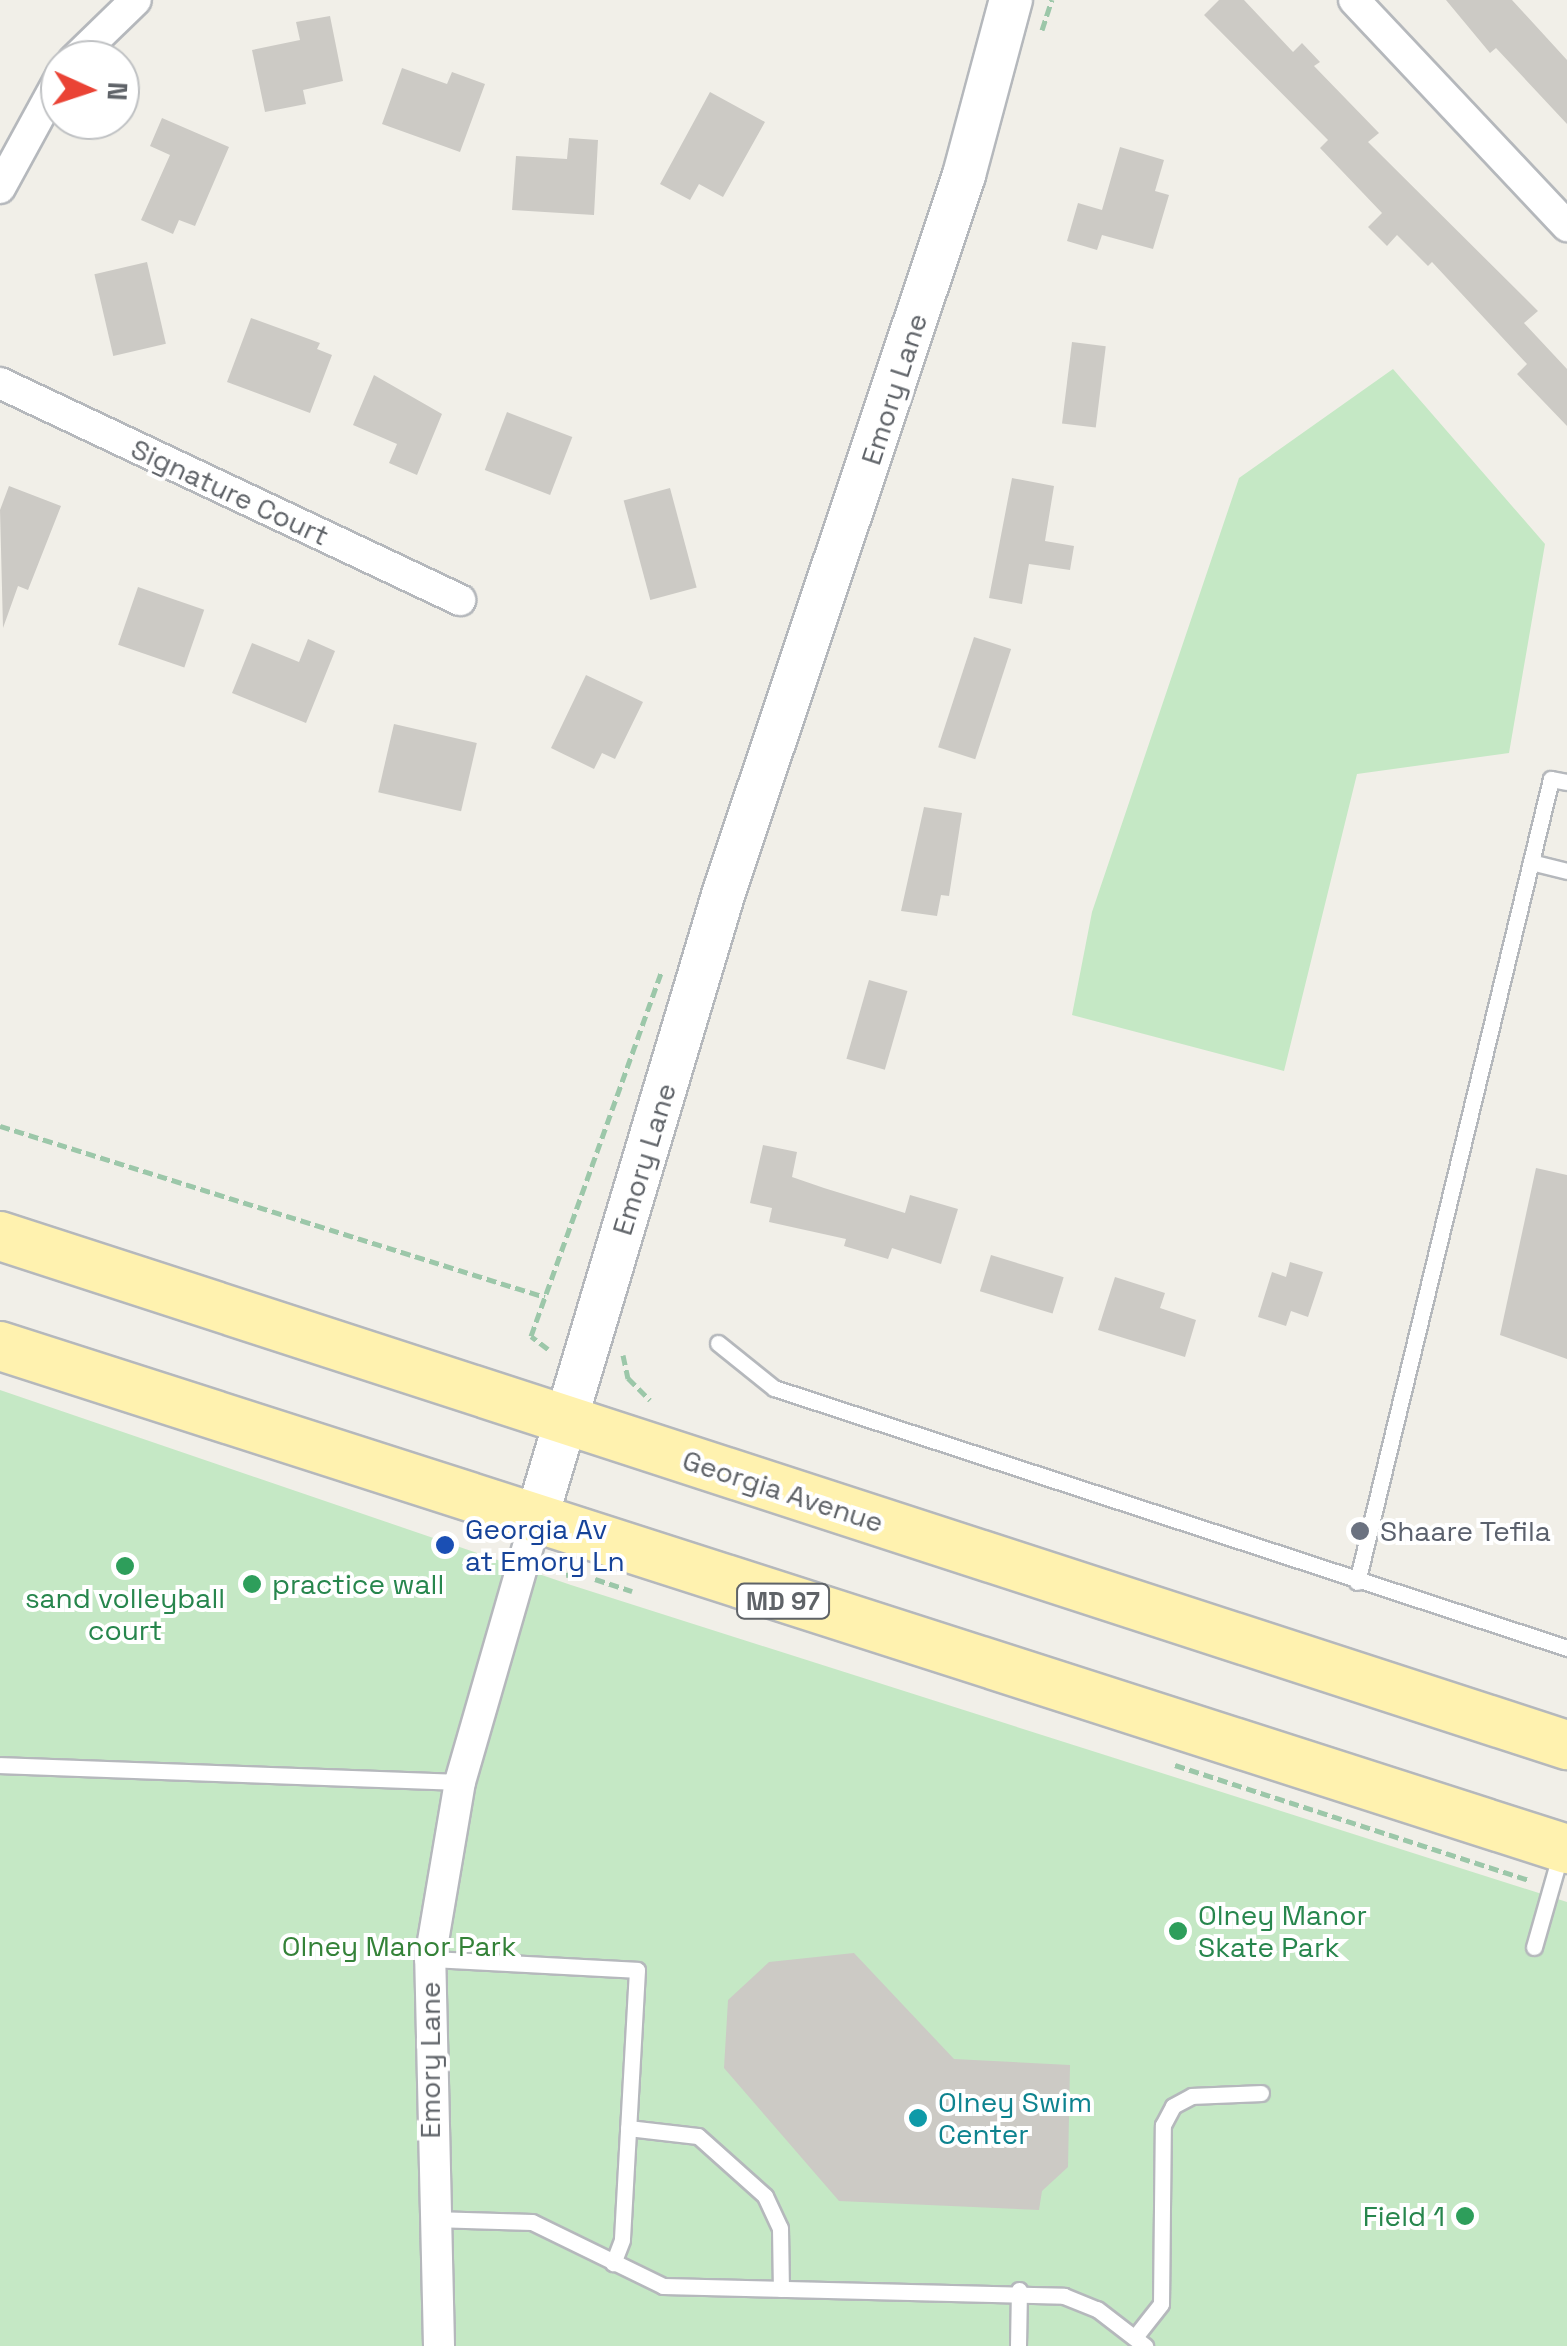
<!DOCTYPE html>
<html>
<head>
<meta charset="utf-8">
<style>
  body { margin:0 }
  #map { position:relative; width:1567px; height:2346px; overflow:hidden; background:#f1efe8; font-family:"Space Grotesk",sans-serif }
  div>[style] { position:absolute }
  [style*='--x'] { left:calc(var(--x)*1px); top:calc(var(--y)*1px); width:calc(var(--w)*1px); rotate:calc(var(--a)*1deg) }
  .green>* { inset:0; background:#c5e8c5 }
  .building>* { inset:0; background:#cccac5; transform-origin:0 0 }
  .path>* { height:5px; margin-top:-2.5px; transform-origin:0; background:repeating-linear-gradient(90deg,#9cc7a9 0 10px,transparent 0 15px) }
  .roads { filter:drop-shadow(2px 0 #b5b8bc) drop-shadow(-2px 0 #b5b8bc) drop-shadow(0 2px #b5b8bc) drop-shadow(0 -2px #b5b8bc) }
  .lane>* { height:15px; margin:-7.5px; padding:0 7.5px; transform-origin:7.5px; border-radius:7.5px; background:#fff }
  .street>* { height:30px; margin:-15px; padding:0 15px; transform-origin:15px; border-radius:15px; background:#fff }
  .secondary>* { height:42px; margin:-21px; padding:0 21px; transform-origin:21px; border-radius:21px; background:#fff }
  .primary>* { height:48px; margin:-24px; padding:0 24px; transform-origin:24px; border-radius:24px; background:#fff2af }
  .dots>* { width:28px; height:28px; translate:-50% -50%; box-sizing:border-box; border:5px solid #fff; border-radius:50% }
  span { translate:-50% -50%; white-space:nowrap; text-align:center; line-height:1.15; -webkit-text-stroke:8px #fff; paint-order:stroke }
  .shield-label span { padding:2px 8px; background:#fff; border:2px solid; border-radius:8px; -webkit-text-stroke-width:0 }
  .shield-label { font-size:25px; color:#5f6368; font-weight:700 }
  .street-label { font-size:28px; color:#5f6368 }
  .transit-label { font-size:28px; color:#164399 }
  .left { translate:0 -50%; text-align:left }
  .worship-label { font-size:28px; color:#5b616d }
  .leisure-label { font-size:28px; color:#27864d }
  .right { translate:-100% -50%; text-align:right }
  .park-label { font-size:28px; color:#348238 }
  .culture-label { font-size:28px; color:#0d838f }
  .north { position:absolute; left:40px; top:40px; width:100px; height:100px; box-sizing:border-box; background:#fff; border:2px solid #bfc1c3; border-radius:50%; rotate:93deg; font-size:28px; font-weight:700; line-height:40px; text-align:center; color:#5f6368 }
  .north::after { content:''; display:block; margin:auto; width:35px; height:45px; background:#ea4335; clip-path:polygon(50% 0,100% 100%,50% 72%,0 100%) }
</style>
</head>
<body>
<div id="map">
  <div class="green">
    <div style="clip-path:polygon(1393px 369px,1545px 544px,1509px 753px,1357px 774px,1284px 1071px,1072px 1015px,1092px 912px,1239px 478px)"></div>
    <div style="clip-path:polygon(0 1390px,571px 1585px,1567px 1902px,1567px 2346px,0 2346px)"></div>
  </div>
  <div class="building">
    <div style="clip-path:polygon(1219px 0,1244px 0,1293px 52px,1302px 43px,1320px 62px,1314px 66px,1379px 133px,1368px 142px,1538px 311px,1524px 323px,1567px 369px,1567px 426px,1517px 374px,1527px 364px,1432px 262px,1428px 266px,1397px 235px,1387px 246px,1368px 227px,1382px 213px,1320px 148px,1328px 140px,1204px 15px)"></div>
    <div style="clip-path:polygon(1446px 0,1512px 0,1567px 60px,1567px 124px,1496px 48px,1490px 53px)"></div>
    <div style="clip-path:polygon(330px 16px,343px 81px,303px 90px,306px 104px,265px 112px,252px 50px,300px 40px,296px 22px)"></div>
    <div style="clip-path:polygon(402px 68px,447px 84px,452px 72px,485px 84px,460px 152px,382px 124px)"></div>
    <div style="clip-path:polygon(710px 92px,765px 122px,723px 197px,699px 184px,690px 200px,660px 184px)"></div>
    <div style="clip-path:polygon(162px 118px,229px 147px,195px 226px,179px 220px,173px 234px,141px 220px,170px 155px,150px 146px)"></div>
    <div style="clip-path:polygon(569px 138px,598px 140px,594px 215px,512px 210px,516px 156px,567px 159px)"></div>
    <div style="clip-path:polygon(1120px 147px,1164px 160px,1155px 191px,1169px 195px,1153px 249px,1102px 235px,1097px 250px,1067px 241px,1078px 203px,1102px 210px)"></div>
    <div style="left:147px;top:262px;width:84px;height:54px;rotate:77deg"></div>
    <div style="clip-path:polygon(251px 318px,320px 343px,317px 349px,332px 355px,310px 413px,227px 382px)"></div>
    <div style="left:1072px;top:342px;width:34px;height:82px;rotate:7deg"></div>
    <div style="clip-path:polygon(374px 375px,442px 414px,417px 475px,389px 463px,397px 444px,353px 425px)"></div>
    <div style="left:507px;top:412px;width:70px;height:62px;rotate:21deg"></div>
    <div style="clip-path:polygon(1012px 478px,1054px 486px,1045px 541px,1074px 546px,1070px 570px,1029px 564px,1022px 604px,989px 598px)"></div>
    <div style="clip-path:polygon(9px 486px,61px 506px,28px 590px,18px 586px,3px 628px,0 510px)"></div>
    <div style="left:670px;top:488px;width:103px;height:48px;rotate:75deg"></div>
    <div style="left:138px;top:587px;width:70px;height:61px;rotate:19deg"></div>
    <div style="left:974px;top:637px;width:39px;height:116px;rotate:18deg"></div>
    <div style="clip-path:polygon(308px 639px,335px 651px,306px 723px,232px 693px,252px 643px,299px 662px)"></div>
    <div style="clip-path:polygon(586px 675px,643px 702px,615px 759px,602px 753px,594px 769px,551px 748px)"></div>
    <div style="left:394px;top:724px;width:85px;height:70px;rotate:13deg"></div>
    <div style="clip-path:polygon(924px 807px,962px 813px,949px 896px,941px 895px,937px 916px,901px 911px)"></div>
    <div style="left:869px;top:980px;width:40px;height:82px;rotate:16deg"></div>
    <div style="clip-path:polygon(763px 1145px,797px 1152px,792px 1177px,824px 1188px,905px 1213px,910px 1195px,958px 1209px,941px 1264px,892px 1248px,888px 1259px,844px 1246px,846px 1239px,769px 1222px,772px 1208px,750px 1203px)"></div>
    <div style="clip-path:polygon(1536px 1168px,1567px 1175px,1567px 1359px,1500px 1335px)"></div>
    <div style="left:991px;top:1255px;width:76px;height:38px;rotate:17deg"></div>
    <div style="clip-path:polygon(1290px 1262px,1323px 1272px,1308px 1317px,1291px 1311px,1286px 1326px,1258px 1317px,1272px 1272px,1286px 1277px)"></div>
    <div style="clip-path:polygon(1115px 1277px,1165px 1293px,1160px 1308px,1196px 1320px,1185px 1357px,1098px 1330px)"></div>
    <div style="clip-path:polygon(854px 1953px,954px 2059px,1070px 2065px,1068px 2167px,1042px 2191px,1039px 2210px,839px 2201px,724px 2068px,728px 2000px,769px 1962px)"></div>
  </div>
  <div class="path">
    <div style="--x:1042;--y:30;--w:32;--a:-72"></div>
    <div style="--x:0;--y:1126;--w:571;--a:17.42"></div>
    <div style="--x:548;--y:1349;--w:21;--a:-143"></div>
    <div style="--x:531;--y:1336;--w:386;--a:-70.3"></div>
    <div style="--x:623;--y:1355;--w:24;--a:78"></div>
    <div style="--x:628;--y:1378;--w:31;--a:45"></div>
    <div style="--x:566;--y:1575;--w:14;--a:-8"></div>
    <div style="--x:595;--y:1579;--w:39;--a:18"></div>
    <div style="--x:1175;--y:1765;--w:374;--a:18"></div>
  </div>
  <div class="roads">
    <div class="lane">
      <div style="--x:1531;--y:862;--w:37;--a:14"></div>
      <div style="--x:718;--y:1343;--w:72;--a:38.8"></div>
      <div style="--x:774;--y:1388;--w:835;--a:18.15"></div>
      <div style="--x:1357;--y:1582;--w:826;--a:-76.42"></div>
      <div style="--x:1551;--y:779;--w:16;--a:11"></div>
      <div style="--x:0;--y:1765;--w:460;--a:2.1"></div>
      <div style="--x:1534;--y:1947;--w:99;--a:-74.1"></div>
      <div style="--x:430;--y:1959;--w:207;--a:3"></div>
      <div style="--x:637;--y:1970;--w:270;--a:93.2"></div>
      <div style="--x:622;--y:2240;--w:25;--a:111"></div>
      <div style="--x:628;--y:2128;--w:70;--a:6.5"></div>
      <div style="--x:698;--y:2136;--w:90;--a:41.8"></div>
      <div style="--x:765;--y:2196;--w:35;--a:65"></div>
      <div style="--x:780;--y:2228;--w:61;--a:89.1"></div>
      <div style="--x:432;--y:2219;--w:100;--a:1.7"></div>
      <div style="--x:532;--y:2222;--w:146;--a:26"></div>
      <div style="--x:663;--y:2286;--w:401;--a:1.4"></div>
      <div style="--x:1064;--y:2296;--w:35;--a:22"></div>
      <div style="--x:1097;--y:2309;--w:61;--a:37.6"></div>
      <div style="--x:1135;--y:2337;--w:42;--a:-51.8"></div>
      <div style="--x:1161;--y:2304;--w:179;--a:-89.4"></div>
      <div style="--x:1163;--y:2125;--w:21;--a:-62"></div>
      <div style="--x:1173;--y:2106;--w:21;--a:-28"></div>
      <div style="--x:1192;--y:2096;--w:69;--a:-2.5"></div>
      <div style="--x:1018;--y:2346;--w:56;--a:-89"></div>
    </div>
    <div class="street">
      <div style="--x:1354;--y:0;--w:311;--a:46.7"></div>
      <div style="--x:74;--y:60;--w:86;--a:-44.1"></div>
      <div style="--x:0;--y:188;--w:125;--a:-61.4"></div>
      <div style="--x:0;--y:383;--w:509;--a:25.26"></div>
      <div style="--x:439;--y:2346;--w:387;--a:-91.3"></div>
      <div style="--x:430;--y:1959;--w:180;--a:-80.4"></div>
      <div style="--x:460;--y:1782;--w:270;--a:-73.9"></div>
    </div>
    <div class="secondary">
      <div style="--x:535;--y:1523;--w:659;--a:-73.33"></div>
      <div style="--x:724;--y:892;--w:756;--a:-71.49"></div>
      <div style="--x:964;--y:175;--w:181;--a:-75"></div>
    </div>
    <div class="primary">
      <div style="--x:0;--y:1236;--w:1648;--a:18"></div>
      <div style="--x:0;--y:1346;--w:1646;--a:17.8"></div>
    </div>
  </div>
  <div class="dots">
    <div style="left:1360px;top:1531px;background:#6b7280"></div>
    <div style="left:445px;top:1545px;background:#1a4fb4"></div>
    <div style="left:125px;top:1566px;background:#2e9e5b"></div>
    <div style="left:252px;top:1584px;background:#2e9e5b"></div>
    <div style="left:1178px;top:1931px;background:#2e9e5b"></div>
    <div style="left:918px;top:2118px;background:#0f9aa8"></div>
    <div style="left:1465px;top:2216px;background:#2e9e5b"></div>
  </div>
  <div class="shield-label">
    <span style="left:783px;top:1601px">MD 97</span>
  </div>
  <div class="street-label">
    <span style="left:894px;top:389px;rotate:-72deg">Emory Lane</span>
    <span style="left:230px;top:492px;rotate:25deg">Signature Court</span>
    <span style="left:644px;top:1159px;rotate:-73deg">Emory Lane</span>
    <span style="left:783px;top:1491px;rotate:18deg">Georgia Avenue</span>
    <span style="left:430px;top:2060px;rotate:-90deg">Emory Lane</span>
  </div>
  <div class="transit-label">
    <span class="left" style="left:465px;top:1545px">Georgia Av<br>at Emory Ln</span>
  </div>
  <div class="worship-label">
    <span class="left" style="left:1380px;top:1531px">Shaare Tefila</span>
  </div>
  <div class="leisure-label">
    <span class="left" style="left:272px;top:1584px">practice wall</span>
    <span style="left:125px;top:1614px">sand volleyball<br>court</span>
    <span class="left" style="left:1198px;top:1931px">Olney Manor<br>Skate Park</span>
    <span class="right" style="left:1445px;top:2216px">Field 1</span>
  </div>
  <div class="park-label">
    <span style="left:399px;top:1946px">Olney Manor Park</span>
  </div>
  <div class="culture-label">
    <span class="left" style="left:938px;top:2118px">Olney Swim<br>Center</span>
  </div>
  <div class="north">N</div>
</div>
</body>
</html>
